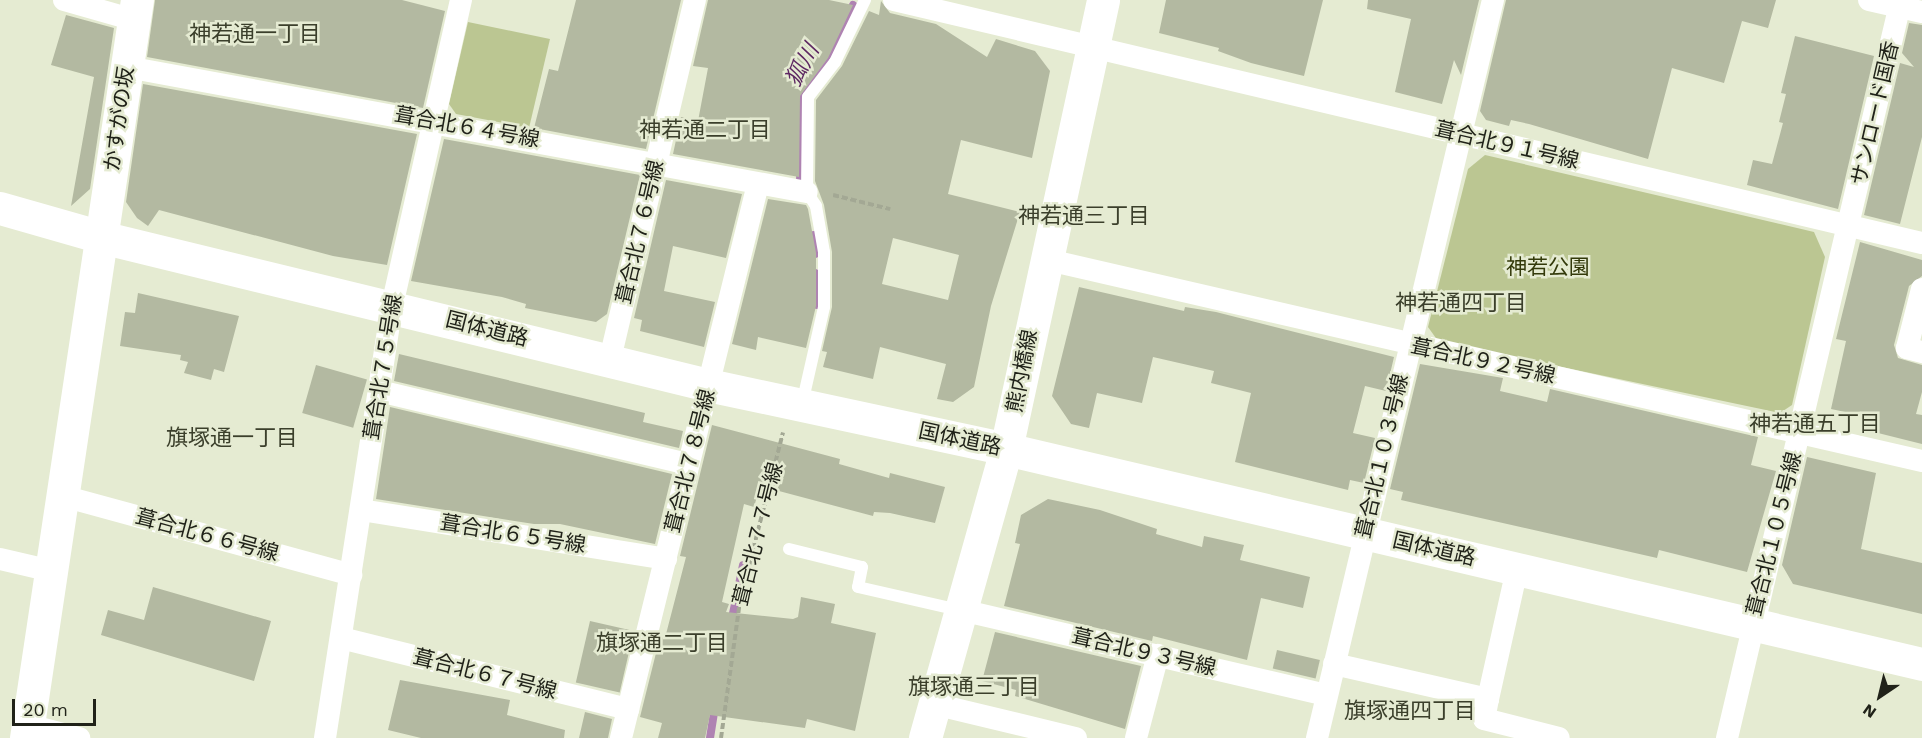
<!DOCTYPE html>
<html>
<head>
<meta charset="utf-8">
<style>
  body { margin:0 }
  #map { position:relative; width:1922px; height:738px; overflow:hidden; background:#e5ebd2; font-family:"Work Sans","Noto Sans JP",sans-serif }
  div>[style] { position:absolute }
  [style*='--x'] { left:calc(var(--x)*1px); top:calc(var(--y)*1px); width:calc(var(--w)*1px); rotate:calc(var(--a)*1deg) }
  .green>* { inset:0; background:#bbc692 }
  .stream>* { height:8px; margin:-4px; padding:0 4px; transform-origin:4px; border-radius:4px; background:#af83b2 }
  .building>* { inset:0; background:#b3b9a1; transform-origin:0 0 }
  .path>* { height:4px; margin-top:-2px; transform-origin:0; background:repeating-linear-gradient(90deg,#a3a894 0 6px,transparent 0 9px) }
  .lane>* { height:12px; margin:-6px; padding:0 6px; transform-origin:6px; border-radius:6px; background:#fff }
  .street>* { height:22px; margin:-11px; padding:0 11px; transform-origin:11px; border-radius:11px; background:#fff }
  .secondary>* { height:33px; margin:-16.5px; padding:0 16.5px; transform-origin:16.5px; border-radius:16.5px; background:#fff }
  span { translate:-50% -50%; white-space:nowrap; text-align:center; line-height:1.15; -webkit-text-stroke:5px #e5ebd2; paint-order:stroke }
  .street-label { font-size:21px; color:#202219 }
  .park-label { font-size:21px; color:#333a0a }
  .neighbourhood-label { font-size:22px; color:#3b3f2b }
  .water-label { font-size:22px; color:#5d2762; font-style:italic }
  .north { position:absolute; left:1850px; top:666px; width:60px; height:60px; -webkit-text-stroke:4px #e5ebd2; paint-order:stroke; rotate:215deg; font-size:16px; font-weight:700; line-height:24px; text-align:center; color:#202219 }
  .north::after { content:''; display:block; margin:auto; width:21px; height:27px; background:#202219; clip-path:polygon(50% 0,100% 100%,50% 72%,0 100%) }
  .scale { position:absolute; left:12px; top:699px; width:84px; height:27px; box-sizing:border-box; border:3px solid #202219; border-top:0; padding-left:8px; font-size:18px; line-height:21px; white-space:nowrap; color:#202219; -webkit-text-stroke:4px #e5ebd2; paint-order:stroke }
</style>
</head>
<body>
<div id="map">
  <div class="green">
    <div style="clip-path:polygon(468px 22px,550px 39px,529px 128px,456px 114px,449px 104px)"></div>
    <div style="clip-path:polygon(1485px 155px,1814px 232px,1825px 257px,1792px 405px,1780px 413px,1438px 341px,1428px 327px,1468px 169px)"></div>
  </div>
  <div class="stream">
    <div style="--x:800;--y:183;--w:89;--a:-88.7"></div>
    <div style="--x:802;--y:94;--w:39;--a:-52"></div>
    <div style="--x:826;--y:63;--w:64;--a:-65"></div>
    <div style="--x:814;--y:235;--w:19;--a:87"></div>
    <div style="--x:815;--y:273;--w:32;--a:86"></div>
    <div style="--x:731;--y:623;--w:59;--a:-78.3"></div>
    <div style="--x:710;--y:738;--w:32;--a:-81"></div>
  </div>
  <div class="building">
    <div style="clip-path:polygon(155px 0,402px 0,445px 11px,423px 108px,147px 57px)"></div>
    <div style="clip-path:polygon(576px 0,681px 0,646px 149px,534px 128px,549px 69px,558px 71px)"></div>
    <div style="clip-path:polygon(708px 0,829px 0,853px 5px,828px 58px,800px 96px,799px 177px,673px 154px,681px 117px,698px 121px,708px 68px,693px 66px)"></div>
    <div style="clip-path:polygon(1166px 0,1323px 0,1304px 76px,1251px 63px,1218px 51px,1219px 48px,1159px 33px)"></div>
    <div style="clip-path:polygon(1368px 0,1479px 0,1461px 75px,1454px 60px,1442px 104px,1395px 92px,1411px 19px,1367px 9px)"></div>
    <div style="clip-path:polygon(1506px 0,1776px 0,1768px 28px,1742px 21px,1724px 83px,1672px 68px,1648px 159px,1529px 124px,1511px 120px,1509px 126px,1486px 120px,1480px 111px)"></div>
    <div style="clip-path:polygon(evenodd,881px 1px,890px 13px,936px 24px,987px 57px,996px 39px,1035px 51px,1050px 71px,1032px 158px,961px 140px,948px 194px,1020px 212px,991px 306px,974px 387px,953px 402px,937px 399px,946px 364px,880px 347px,873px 379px,823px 367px,827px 352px,822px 351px,832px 307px,832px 252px,824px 205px,815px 181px,816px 100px,842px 66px,869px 11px,879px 15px,881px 1px,893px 238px,959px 255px,948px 300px,882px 284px,893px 238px)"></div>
    <div style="clip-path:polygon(66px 15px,114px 28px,90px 189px,71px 206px,94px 77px,51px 65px)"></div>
    <div style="clip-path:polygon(1909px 23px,1922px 25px,1922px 137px,1900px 224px,1864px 215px,1900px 63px,1914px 67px,1902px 53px)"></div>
    <div style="clip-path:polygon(1795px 36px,1874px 56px,1838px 209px,1747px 185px,1753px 160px,1772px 164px,1783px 123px,1779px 122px,1786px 94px,1781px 93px)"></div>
    <div style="clip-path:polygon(143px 84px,417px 134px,387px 265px,333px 256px,159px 210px,148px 226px,137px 218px,126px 202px)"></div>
    <div style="clip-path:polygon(444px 139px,640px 175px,607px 314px,596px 322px,525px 308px,526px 304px,502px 297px,411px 281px)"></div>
    <div style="clip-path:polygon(666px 180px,742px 194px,726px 258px,673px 246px,664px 291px,715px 302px,704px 347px,640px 331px,642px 320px,634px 318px)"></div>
    <div style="clip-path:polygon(768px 199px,806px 205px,808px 209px,816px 253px,816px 306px,806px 348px,758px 337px,756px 350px,732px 344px)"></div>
    <div style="clip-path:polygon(1860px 242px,1922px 260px,1922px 276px,1909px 286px,1894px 345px,1898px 358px,1922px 365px,1922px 392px,1916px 414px,1922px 415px,1922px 444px,1866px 430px,1869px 417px,1831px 409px,1846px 341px,1836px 339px)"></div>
    <div style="clip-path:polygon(1079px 287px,1184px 311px,1185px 307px,1216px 312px,1394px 357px,1386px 391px,1365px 386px,1353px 433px,1375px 438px,1364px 483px,1350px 480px,1348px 490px,1235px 462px,1251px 393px,1211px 383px,1214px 371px,1153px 357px,1142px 403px,1097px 393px,1089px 428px,1071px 424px,1052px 396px)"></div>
    <div style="clip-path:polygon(138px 293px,239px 316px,224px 372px,214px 369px,211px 380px,184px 373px,188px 362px,180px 360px,181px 355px,120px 346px,125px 312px,135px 313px)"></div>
    <div style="clip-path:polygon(399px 354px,645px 413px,643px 422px,683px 431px,679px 448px,394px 381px)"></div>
    <div style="clip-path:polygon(1420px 364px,1503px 378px,1500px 391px,1547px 402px,1550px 389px,1758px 437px,1751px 465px,1776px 471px,1747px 572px,1659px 550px,1657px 558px,1401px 500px,1403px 492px,1390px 489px)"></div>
    <div style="left:316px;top:365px;width:53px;height:50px;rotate:16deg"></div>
    <div style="clip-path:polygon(390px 407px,672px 474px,655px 544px,560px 524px,534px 524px,376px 499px)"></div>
    <div style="clip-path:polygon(712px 425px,840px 459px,839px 464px,889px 478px,890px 473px,945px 487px,935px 523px,890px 513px,874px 512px,873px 516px,760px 486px,754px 507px,744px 504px,722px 602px,729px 604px,726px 612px,793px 619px,798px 617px,801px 597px,835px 604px,831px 623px,876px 633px,855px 731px,807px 719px,805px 728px,710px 715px,705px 738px,658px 738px,662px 723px,640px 717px,660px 637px,665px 638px,686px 557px,680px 556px)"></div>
    <div style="clip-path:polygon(1807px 457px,1876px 473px,1861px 549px,1922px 563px,1922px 614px,1793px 584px,1782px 565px)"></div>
    <div style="clip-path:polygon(1048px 499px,1100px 510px,1157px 529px,1156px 534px,1202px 547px,1204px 536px,1244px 545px,1240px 560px,1310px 577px,1303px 608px,1261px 598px,1247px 660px,1153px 636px,1152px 641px,1004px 606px,1020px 544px,1015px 543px,1021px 515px)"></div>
    <div style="clip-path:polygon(153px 587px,271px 621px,254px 681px,101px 635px,108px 610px,144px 620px)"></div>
    <div style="left:590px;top:621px;width:45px;height:63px;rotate:13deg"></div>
    <div style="clip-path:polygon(995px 632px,1141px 666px,1125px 729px,1015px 696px,1016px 690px,982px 681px)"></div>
    <div style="left:1277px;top:650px;width:44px;height:19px;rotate:13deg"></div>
    <div style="clip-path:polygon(400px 680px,510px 700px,507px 715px,565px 730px,564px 738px,421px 738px,388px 730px)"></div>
    <div style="clip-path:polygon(585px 712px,612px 719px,608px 738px,579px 738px)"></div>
  </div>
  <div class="path">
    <div style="--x:833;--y:195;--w:59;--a:13.8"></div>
    <div style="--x:721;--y:738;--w:138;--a:-82.1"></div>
    <div style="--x:740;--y:601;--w:174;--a:-75.7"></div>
  </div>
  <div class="lane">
    <div style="--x:802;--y:404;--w:99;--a:-77.2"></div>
    <div style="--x:824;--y:307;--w:55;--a:-90"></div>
    <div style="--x:824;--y:252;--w:47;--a:-99.9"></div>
    <div style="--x:816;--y:206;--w:17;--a:-123"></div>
    <div style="--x:807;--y:192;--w:95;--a:-89.4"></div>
    <div style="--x:808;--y:97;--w:44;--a:-52.4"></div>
    <div style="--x:835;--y:62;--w:69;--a:-64.2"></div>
    <div style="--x:789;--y:549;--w:75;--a:13.9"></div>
    <div style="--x:862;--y:567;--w:20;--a:101"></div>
    <div style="--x:858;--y:587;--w:104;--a:12.8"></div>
  </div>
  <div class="street">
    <div style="--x:64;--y:0;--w:73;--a:15.9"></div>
    <div style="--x:894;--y:0;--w:1056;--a:13.3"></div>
    <div style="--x:1869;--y:0;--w:54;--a:12.8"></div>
    <div style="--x:127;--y:67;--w:691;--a:10.42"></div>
    <div style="--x:1044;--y:259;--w:901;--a:12.96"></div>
    <div style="--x:1922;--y:289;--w:61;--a:104.3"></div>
    <div style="--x:1907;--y:348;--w:16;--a:15"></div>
    <div style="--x:610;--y:359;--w:369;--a:-76.7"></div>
    <div style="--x:379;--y:391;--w:318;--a:13.3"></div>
    <div style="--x:63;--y:496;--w:299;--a:15.3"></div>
    <div style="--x:361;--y:510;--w:309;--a:9.1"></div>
    <div style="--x:0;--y:559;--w:53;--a:13"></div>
    <div style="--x:961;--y:610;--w:375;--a:13.1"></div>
    <div style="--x:341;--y:638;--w:296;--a:13.9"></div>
    <div style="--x:1334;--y:664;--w:158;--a:12.8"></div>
    <div style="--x:1488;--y:699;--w:133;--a:-77.4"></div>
    <div style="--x:1488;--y:699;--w:20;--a:101"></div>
    <div style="--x:1484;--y:719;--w:77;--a:14.2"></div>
    <div style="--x:934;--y:704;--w:146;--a:13.5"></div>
    <div style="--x:28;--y:725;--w:53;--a:14.3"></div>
    <div style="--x:325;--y:738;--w:437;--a:-81.2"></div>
    <div style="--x:392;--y:306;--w:314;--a:-77.3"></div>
    <div style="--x:621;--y:738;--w:571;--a:-76.11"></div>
    <div style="--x:1136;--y:738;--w:86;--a:-75.2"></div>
    <div style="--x:1317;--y:738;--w:759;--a:-76.59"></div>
    <div style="--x:1727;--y:738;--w:758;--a:-76.73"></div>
  </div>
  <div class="secondary">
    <div style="--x:0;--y:208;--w:105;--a:16"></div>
    <div style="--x:101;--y:237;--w:625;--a:13.7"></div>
    <div style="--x:708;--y:385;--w:305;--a:12.1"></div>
    <div style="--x:1006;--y:449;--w:941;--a:13.21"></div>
    <div style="--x:26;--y:738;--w:746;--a:-81.45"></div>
    <div style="--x:925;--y:738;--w:300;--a:-74.3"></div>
    <div style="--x:1006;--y:449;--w:459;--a:-77.8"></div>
  </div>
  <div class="street-label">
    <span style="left:1875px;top:113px;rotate:-77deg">サンロード国香</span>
    <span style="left:119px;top:119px;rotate:-82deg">かすがの坂</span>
    <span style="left:467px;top:127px;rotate:10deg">葺合北６４号線</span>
    <span style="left:1507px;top:145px;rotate:13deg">葺合北９１号線</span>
    <span style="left:640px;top:232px;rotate:-77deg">葺合北７６号線</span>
    <span style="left:487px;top:329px;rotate:14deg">国体道路</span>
    <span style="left:1483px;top:361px;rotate:12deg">葺合北９２号線</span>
    <span style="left:383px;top:367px;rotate:-81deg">葺合北７５号線</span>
    <span style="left:1022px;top:371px;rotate:-79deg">熊内橋線</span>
    <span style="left:960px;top:439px;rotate:12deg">国体道路</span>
    <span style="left:1382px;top:456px;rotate:-77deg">葺合北１０３号線</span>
    <span style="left:690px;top:461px;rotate:-76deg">葺合北７８号線</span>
    <span style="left:513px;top:534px;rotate:9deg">葺合北６５号線</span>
    <span style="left:758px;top:534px;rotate:-76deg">葺合北７７号線</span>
    <span style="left:1774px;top:534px;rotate:-76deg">葺合北１０５号線</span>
    <span style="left:207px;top:535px;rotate:15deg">葺合北６６号線</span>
    <span style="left:1434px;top:549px;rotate:13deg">国体道路</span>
    <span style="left:1144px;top:652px;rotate:13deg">葺合北９３号線</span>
    <span style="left:485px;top:674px;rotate:14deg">葺合北６７号線</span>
  </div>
  <div class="park-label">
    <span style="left:1548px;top:267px">神若公園</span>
  </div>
  <div class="neighbourhood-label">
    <span style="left:255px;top:34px">神若通一丁目</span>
    <span style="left:705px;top:130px">神若通二丁目</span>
    <span style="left:1084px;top:216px">神若通三丁目</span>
    <span style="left:1461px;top:303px">神若通四丁目</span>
    <span style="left:1815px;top:424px">神若通五丁目</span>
    <span style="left:232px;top:438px">旗塚通一丁目</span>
    <span style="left:662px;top:643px">旗塚通二丁目</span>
    <span style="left:974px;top:687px">旗塚通三丁目</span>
    <span style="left:1410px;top:711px">旗塚通四丁目</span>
  </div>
  <div class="water-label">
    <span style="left:802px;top:65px;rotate:-61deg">狐川</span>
  </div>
  <div class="north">N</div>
  <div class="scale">20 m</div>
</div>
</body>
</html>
